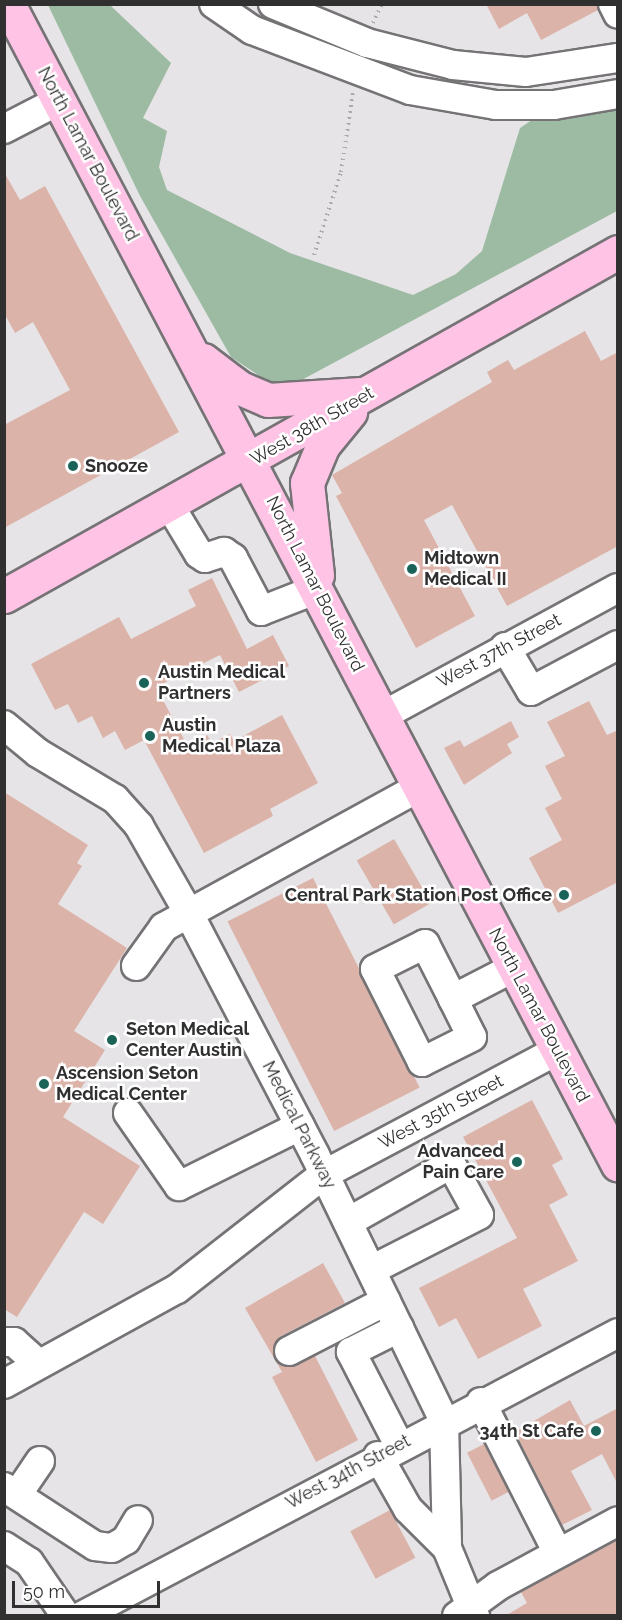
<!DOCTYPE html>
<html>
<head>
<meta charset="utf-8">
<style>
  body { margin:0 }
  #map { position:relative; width:622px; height:1620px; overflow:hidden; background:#e6e4e7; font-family:Raleway,sans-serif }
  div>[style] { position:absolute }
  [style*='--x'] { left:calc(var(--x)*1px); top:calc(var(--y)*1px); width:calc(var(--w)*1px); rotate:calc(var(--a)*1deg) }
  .green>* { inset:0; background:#9dbba3 }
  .building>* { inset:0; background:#dbb3a9; transform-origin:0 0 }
  .path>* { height:4px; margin-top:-2px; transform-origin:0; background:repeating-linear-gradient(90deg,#aaa9ab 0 1.5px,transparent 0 6px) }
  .roads { filter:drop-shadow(2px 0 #757375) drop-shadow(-2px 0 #757375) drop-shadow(0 2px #757375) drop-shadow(0 -2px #757375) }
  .minor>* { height:28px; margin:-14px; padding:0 14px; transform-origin:14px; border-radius:14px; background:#fff }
  .major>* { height:33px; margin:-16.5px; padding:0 16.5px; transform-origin:16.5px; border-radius:16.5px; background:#fec3e5 }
  .dots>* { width:16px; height:16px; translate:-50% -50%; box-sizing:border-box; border:3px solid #fff; border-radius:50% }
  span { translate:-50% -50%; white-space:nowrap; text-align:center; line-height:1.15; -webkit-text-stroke:5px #fff; paint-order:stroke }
  .street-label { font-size:18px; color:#303031 }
  .poi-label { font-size:18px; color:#303031; font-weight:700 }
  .left { translate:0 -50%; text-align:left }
  .right { translate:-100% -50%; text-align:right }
  .frame { position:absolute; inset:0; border:6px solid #303031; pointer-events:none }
  .scale { position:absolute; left:12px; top:1581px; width:148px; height:27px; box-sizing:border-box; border:3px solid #303031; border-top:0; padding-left:8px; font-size:18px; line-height:21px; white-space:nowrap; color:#303031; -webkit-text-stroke:4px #fff; paint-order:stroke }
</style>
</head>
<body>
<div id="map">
  <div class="green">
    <div style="clip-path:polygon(48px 5px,110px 5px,171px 63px,143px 118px,167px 131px,159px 167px,167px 190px,290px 253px,413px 295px,456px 274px,482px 251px,520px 128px,554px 105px,617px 103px,617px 211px,296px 383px,272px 384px,231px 357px,140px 196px)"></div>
  </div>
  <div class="building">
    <div style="clip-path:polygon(486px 4px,597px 4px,598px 10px,541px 40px,527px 13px,499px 29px)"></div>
    <div style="clip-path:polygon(4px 172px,20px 200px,45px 186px,179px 432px,4px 528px,4px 425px,70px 390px,33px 322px,15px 333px,4px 313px)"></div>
    <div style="clip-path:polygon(585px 331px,601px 361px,618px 352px,618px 546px,507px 606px,452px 505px,424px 520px,475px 616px,416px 648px,336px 496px,342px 493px,332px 475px,492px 382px,487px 372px,508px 360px,514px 370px)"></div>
    <div style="clip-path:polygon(212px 578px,247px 649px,273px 635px,289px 666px,239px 692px,220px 655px,156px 687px,187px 745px,207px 735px,212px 743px,230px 734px,234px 741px,282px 715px,318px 783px,270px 809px,273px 816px,204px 853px,144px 740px,125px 750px,115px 731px,103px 738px,92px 716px,78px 723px,68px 704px,55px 710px,31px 664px,119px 617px,131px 639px,196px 606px,188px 590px)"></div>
    <div style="clip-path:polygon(589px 701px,607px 735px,618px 730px,618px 882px,558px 913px,529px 858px,562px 840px,545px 808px,562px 799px,545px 766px,565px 756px,547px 722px)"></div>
    <div style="clip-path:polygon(511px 721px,519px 737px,507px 744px,512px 753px,464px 785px,444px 748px,460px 740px,464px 747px)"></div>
    <div style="clip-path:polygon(4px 792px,88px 845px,77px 863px,82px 866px,58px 904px,127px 948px,74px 1031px,105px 1050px,63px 1117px,140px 1166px,103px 1224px,84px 1212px,17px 1317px,4px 1309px)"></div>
    <div style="left:394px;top:839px;width:74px;height:43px;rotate:60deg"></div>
    <div style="left:313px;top:878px;width:235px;height:96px;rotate:63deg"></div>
    <div style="clip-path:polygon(532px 1100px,563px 1159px,552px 1165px,568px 1195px,549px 1205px,578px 1261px,523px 1289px,542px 1326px,478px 1359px,456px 1318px,439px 1327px,419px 1288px,517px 1238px,463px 1137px)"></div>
    <div style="clip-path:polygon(323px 1263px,345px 1303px,281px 1336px,273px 1351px,288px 1367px,315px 1356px,358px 1440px,316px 1462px,272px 1377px,282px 1372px,245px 1308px)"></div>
    <div style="clip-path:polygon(570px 1400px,584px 1426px,618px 1408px,618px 1485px,602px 1454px,571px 1471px,592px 1510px,562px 1525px,515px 1432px)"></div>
    <div style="left:484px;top:1444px;width:54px;height:19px;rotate:63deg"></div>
    <div style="left:390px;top:1510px;width:54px;height:45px;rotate:62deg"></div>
    <div style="clip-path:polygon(618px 1540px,618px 1616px,505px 1616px,527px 1603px,521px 1592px)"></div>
  </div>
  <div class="path">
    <div style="--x:373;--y:23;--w:21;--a:-65"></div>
    <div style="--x:314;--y:255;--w:87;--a:-72"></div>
    <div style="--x:341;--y:172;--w:80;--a:-81.4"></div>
  </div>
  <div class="roads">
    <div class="minor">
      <div style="--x:214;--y:4;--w:46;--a:34.4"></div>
      <div style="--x:252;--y:30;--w:169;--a:20.8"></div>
      <div style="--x:410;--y:90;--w:87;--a:9.9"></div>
      <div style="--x:496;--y:105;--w:58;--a:0"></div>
      <div style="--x:554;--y:105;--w:65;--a:-9.8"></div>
      <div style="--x:273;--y:4;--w:102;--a:22.5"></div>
      <div style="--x:367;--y:43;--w:89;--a:14.3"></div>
      <div style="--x:453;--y:65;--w:73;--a:5.5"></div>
      <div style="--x:526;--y:72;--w:93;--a:-8.7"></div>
      <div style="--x:613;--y:4;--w:11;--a:63"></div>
      <div style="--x:4;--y:129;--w:63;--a:-27.4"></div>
      <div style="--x:170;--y:506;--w:56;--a:58.9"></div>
      <div style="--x:199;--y:554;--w:7;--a:34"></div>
      <div style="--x:205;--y:558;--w:20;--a:-18"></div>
      <div style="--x:224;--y:552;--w:11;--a:34"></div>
      <div style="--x:233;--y:558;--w:60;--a:62.2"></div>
      <div style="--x:261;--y:611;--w:60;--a:-21.4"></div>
      <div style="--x:505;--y:647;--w:51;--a:59.4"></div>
      <div style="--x:531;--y:691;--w:98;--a:-27.9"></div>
      <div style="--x:382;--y:716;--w:268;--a:-28.5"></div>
      <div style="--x:4;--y:725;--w:44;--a:39.5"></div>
      <div style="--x:38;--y:753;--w:90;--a:30.9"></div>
      <div style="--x:115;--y:799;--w:36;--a:48"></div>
      <div style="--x:139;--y:826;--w:99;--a:60.3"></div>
      <div style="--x:188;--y:912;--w:274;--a:62.4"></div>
      <div style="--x:315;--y:1155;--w:296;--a:64.1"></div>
      <div style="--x:444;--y:1421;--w:127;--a:88.6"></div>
      <div style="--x:447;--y:1548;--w:74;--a:67.6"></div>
      <div style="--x:136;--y:966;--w:48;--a:-54.3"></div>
      <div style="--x:164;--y:927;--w:292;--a:-28.7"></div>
      <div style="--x:453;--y:999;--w:42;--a:63.4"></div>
      <div style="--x:472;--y:1037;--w:56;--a:153.4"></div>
      <div style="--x:422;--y:1062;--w:104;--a:-116.8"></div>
      <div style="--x:375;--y:969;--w:56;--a:-26.6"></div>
      <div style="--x:425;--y:944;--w:62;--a:63"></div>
      <div style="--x:453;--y:999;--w:70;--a:-27.3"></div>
      <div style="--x:128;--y:1113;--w:89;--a:55.1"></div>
      <div style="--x:179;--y:1186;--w:135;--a:-26.4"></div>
      <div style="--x:348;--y:1222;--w:118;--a:-29.4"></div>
      <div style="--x:451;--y:1164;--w:58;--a:61.2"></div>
      <div style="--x:479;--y:1215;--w:121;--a:153"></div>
      <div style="--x:4;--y:1342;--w:10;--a:0"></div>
      <div style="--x:14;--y:1342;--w:31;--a:42"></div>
      <div style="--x:289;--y:1351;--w:109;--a:-27.3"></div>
      <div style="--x:4;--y:1384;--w:197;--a:-28.8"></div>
      <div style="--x:177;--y:1289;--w:185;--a:-38"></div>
      <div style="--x:323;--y:1175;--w:266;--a:-28"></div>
      <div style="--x:481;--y:1402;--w:169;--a:63"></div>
      <div style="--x:399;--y:1445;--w:105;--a:-117.3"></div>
      <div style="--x:351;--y:1352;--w:54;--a:-26.6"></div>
      <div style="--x:378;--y:1456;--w:61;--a:60.5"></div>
      <div style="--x:408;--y:1509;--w:55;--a:45"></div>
      <div style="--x:4;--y:1487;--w:108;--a:33"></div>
      <div style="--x:95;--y:1546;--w:17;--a:7"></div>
      <div style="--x:112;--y:1548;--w:16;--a:-30"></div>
      <div style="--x:126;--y:1540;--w:23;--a:-59"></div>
      <div style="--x:17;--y:1495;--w:41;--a:-55.9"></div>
      <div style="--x:4;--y:1546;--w:30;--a:33"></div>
      <div style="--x:29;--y:1562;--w:65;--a:55.6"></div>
      <div style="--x:82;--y:1616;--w:606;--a:-27.83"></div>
      <div style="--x:457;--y:1616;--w:51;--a:-36.2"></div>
      <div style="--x:498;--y:1586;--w:136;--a:-28.4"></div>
    </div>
    <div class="major">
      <div style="--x:8;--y:4;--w:1311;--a:62.28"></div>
      <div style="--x:203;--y:360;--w:46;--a:37.1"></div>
      <div style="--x:240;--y:388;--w:30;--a:23"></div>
      <div style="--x:268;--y:400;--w:93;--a:-3.7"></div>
      <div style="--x:317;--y:575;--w:93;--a:-96.2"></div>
      <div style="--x:307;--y:483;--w:41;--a:-67.2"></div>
      <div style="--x:323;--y:445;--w:43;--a:-50.7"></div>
      <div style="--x:4;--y:596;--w:704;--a:-29.26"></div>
    </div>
  </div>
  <div class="dots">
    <div style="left:73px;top:466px;background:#1a6358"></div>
    <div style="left:412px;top:569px;background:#1a6358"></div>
    <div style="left:144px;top:683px;background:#1a6358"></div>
    <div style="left:150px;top:736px;background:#1a6358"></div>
    <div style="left:564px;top:895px;background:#1a6358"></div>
    <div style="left:112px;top:1040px;background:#1a6358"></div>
    <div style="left:44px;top:1084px;background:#1a6358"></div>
    <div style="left:517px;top:1162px;background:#1a6358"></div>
    <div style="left:596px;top:1431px;background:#1a6358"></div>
  </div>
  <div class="street-label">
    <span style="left:88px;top:154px;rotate:62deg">North Lamar Boulevard</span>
    <span style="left:312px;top:426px;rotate:-30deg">West 38th Street</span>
    <span style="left:315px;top:584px;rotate:63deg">North Lamar Boulevard</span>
    <span style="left:499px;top:651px;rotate:-28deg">West 37th Street</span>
    <span style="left:539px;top:1015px;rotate:62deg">North Lamar Boulevard</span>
    <span style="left:441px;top:1112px;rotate:-28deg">West 35th Street</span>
    <span style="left:299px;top:1125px;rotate:63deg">Medical Parkway</span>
    <span style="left:348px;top:1472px;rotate:-28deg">West 34th Street</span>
  </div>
  <div class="poi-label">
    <span class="left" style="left:85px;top:466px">Snooze</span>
    <span class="left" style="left:424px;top:569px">Midtown<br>Medical II</span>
    <span class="left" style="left:158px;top:683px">Austin Medical<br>Partners</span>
    <span class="left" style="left:162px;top:736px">Austin<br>Medical Plaza</span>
    <span class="right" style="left:552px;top:895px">Central Park Station Post Office</span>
    <span class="left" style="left:126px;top:1040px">Seton Medical<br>Center Austin</span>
    <span class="left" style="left:56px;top:1084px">Ascension Seton<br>Medical Center</span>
    <span class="right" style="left:504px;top:1162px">Advanced<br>Pain Care</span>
    <span class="right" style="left:584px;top:1431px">34th St Cafe</span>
  </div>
  <div class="frame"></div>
  <div class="scale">50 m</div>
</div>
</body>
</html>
